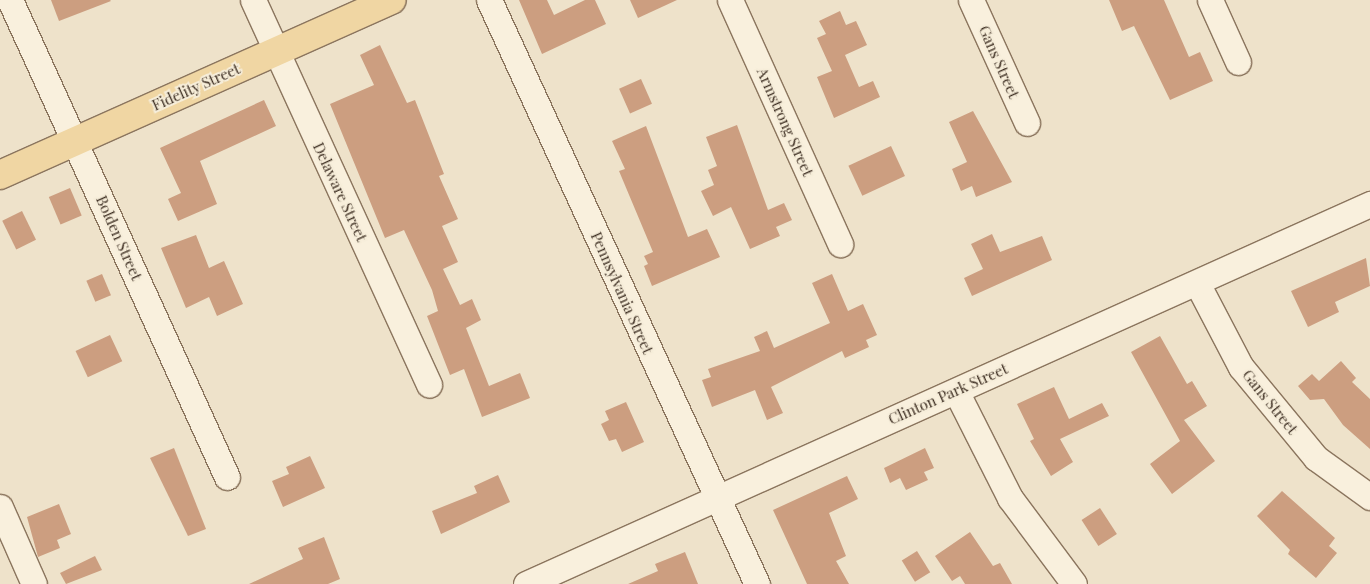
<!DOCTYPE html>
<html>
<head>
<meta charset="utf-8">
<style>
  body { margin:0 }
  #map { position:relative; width:1370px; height:584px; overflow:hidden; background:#eee2ca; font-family:"Playfair Display",serif }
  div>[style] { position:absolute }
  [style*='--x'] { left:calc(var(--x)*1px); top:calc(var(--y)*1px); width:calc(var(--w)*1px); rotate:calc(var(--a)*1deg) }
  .building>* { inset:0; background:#cc9e80; transform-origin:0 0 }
  .roads { filter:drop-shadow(1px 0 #8b755e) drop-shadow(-1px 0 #8b755e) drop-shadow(0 1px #8b755e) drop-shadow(0 -1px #8b755e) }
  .minor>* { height:25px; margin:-12.5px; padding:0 12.5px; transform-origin:12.5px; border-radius:12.5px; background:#f9f0dd }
  .major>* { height:28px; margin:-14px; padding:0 14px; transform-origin:14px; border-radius:14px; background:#f0d6a3 }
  span { translate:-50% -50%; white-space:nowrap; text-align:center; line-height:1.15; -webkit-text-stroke:4px #f6edd9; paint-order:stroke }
  .street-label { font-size:15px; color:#3c2d21 }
</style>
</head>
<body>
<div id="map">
  <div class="building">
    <div style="clip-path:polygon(51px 0,110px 0,111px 1px,59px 21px)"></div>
    <div style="clip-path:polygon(519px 0,547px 0,554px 15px,585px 0,595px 0,606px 24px,542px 54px)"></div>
    <div style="clip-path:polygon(630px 0,677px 0,638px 18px)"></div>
    <div style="clip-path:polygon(1109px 0,1164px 0,1189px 57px,1200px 52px,1213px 81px,1170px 100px,1134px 26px,1122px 31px)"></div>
    <div style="clip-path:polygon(840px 11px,846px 25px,856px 21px,867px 45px,845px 55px,859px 87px,873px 81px,880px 97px,834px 118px,817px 77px,832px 71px,817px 38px,826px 34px,819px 21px)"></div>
    <div style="clip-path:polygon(380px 45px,407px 103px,415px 100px,444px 174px,439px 176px,458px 219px,442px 226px,458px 262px,443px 269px,460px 305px,472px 299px,481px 320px,466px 328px,489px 386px,520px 373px,530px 398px,482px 417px,464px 369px,450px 375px,427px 316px,438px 311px,432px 290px,404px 230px,385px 238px,330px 104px,374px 85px,360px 55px)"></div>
    <div style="left:641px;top:79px;width:27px;height:24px;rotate:66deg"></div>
    <div style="clip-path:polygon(264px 100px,276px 126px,200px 161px,217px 204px,178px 221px,168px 199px,181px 193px,160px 148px)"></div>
    <div style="clip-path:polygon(973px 111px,1012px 182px,976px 197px,972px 186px,961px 191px,952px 169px,967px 162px,949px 122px)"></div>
    <div style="clip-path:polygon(737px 125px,768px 210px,784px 203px,792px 220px,776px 227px,780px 236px,750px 249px,731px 207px,713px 216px,701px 191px,714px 185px,708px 170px,717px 166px,706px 137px)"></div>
    <div style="clip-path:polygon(646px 126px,688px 237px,707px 229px,720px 257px,652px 286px,644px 266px,648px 264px,644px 256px,653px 252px,619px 171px,625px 169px,612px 141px)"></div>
    <div style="left:891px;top:146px;width:33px;height:47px;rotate:65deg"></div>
    <div style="left:70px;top:188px;width:30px;height:23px;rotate:67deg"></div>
    <div style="left:22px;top:211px;width:32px;height:22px;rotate:64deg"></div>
    <div style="clip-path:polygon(992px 234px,1000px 252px,1042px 236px,1052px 260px,972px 296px,964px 278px,983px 269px,971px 244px)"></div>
    <div style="clip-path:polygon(196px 235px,209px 268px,224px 261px,243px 304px,217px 316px,209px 297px,186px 308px,161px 248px)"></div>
    <div style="clip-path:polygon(1366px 258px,1370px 286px,1335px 302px,1339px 312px,1308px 327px,1291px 291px)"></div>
    <div style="left:102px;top:274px;width:23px;height:17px;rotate:67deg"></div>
    <div style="clip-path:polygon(832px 274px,848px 311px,863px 304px,877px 335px,866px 340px,869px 347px,845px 358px,842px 351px,771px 387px,783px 413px,767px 420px,755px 390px,712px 407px,702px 380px,711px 377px,708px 369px,760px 351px,754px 337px,767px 331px,774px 348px,830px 323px,812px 283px)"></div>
    <div style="left:110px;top:335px;width:29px;height:38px;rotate:65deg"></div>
    <div style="clip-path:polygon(1160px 336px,1187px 384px,1192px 381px,1207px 406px,1184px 420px,1215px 461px,1172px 494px,1150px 464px,1180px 441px,1131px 352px)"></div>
    <div style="clip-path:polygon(1341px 361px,1356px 378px,1352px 382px,1370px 399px,1370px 449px,1343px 425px,1324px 399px,1310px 400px,1298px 386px,1312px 374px,1319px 381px)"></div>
    <div style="clip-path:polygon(1054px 387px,1069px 419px,1102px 403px,1109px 416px,1060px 439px,1073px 462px,1051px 476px,1030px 441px,1034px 439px,1017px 404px)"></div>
    <div style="clip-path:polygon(626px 402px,644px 442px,622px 452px,616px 439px,609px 441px,601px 424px,609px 420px,605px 411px)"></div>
    <div style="clip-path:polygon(174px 448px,206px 529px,188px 536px,150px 458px)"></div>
    <div style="clip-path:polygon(925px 448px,934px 468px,924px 472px,928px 480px,906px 490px,900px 478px,890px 483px,884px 468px)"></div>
    <div style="clip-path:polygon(310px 456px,325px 488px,283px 507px,272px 481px,289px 474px,286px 467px)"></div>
    <div style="clip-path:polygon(498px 475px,510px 502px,441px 534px,432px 511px,477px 493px,474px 486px)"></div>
    <div style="clip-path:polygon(847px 476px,858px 499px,829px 513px,846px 556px,836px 561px,849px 584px,807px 584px,773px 510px)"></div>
    <div style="clip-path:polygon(1282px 491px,1335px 538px,1329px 546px,1337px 553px,1316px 578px,1288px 554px,1290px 550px,1257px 516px)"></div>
    <div style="clip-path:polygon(59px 504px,71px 534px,57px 540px,60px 548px,38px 557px,27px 517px)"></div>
    <div style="left:1100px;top:508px;width:31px;height:22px;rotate:57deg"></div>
    <div style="clip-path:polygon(970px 532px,993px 566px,1000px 563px,1012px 584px,965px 584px,960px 576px,952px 581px,935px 556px)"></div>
    <div style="clip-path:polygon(324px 537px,340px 579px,328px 584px,249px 584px,303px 559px,298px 548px)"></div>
    <div style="left:917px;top:551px;width:25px;height:18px;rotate:58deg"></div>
    <div style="clip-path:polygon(685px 552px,698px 584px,628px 584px,658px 571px,655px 564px)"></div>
    <div style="clip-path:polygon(95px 556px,102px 570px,66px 584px,60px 573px)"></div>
  </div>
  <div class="roads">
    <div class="minor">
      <div style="--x:10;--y:0;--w:524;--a:65.54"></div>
      <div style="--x:253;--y:0;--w:423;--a:65.4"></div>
      <div style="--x:489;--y:0;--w:643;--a:65.35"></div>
      <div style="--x:730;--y:0;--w:268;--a:65.7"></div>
      <div style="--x:971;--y:0;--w:135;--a:65.5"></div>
      <div style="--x:1210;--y:0;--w:68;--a:65.7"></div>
      <div style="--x:1197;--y:283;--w:95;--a:62.4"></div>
      <div style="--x:1241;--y:367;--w:118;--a:50.5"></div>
      <div style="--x:1316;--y:458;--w:67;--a:35.8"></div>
      <div style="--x:956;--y:391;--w:120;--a:63.2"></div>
      <div style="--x:1010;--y:498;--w:107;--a:53.3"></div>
      <div style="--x:0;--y:507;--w:84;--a:66.2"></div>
      <div style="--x:526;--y:584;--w:926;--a:-24.24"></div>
    </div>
    <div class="major">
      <div style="--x:0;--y:175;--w:429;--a:-24.1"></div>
    </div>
  </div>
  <div class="street-label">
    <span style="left:999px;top:62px;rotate:66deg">Gans Street</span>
    <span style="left:196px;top:87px;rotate:-24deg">Fidelity Street</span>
    <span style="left:785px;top:122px;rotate:66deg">Armstrong Street</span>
    <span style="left:340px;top:192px;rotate:65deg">Delaware Street</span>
    <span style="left:119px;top:238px;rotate:66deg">Bolden Street</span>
    <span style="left:622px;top:293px;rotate:66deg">Pennsylvania Street</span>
    <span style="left:948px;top:394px;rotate:-24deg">Clinton Park Street</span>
    <span style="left:1270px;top:402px;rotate:51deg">Gans Street</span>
  </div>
</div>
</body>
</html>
